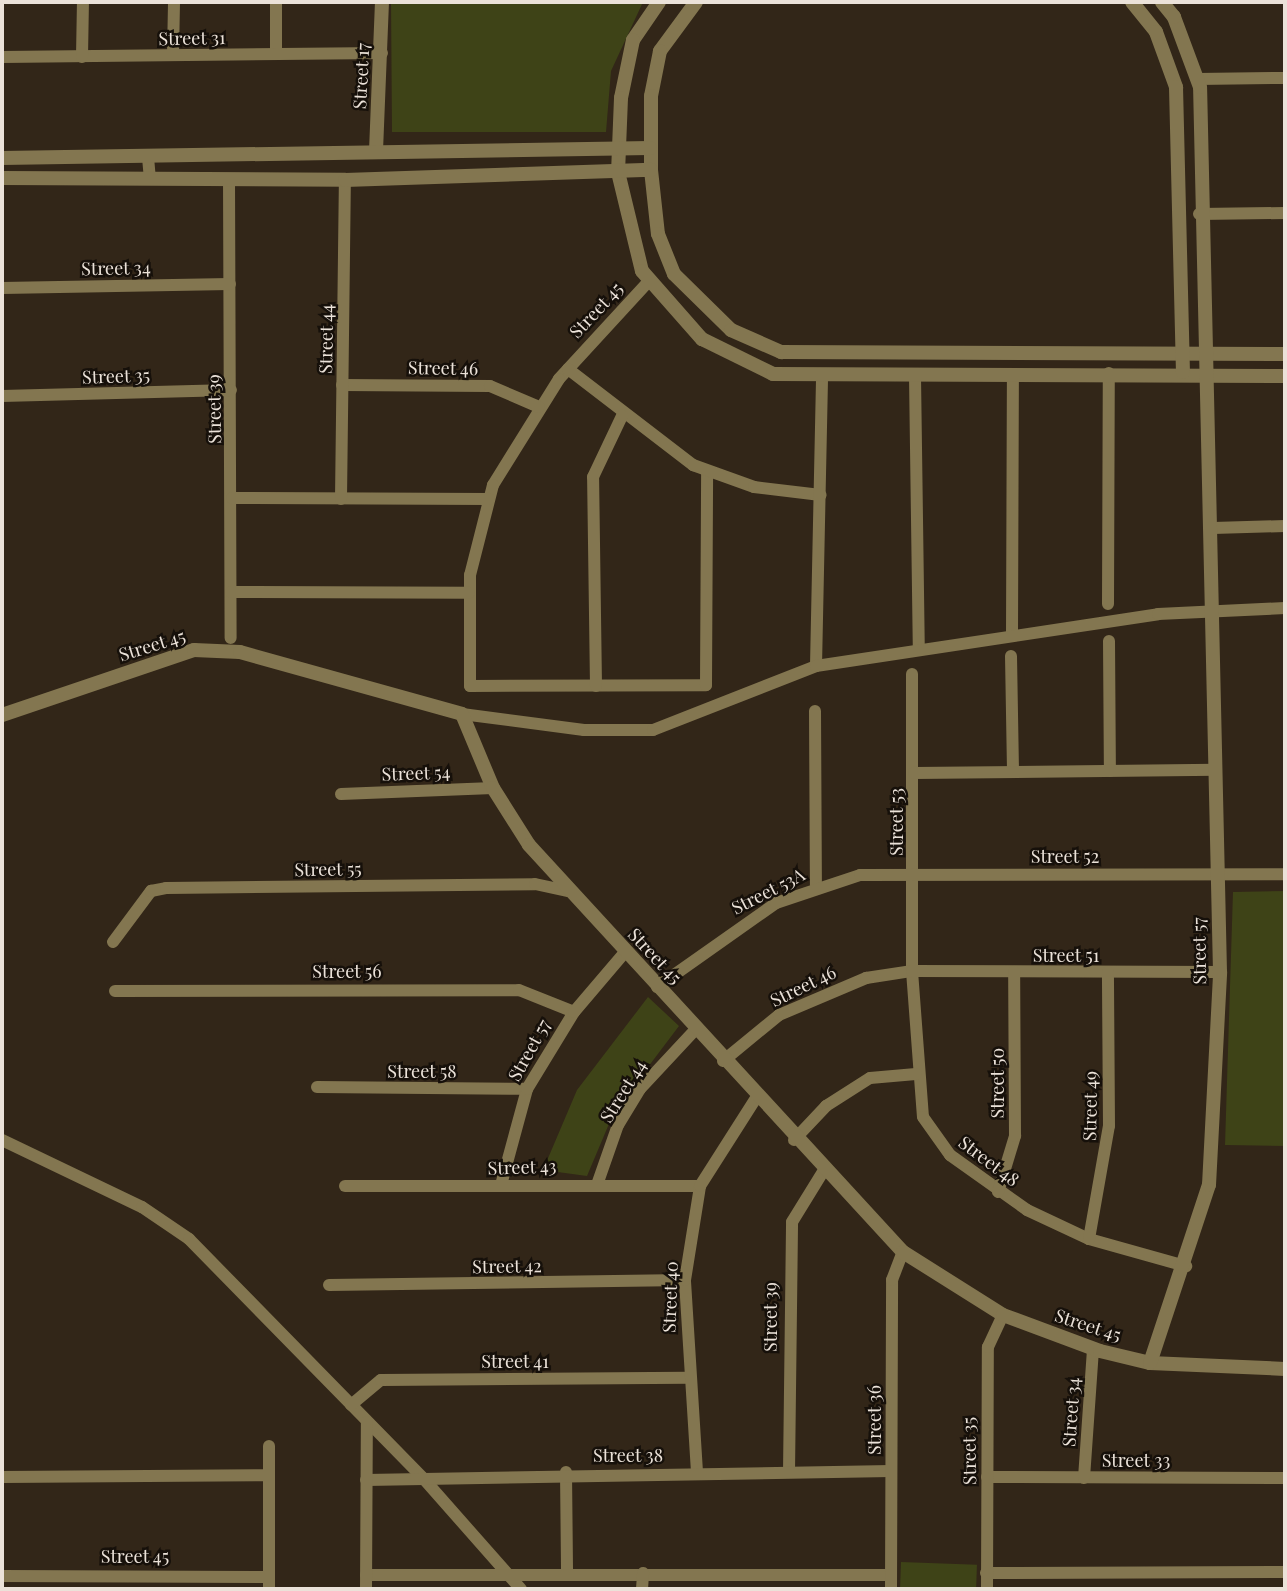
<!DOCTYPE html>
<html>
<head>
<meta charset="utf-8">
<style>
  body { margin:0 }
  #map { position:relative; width:1287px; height:1591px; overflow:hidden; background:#322618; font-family:"Playfair Display",serif }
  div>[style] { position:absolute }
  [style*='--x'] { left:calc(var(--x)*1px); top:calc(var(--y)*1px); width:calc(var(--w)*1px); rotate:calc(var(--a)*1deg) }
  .green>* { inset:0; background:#3e4317; transform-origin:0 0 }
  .minor>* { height:12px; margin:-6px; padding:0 6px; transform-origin:6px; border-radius:6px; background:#837650 }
  .tertiary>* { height:14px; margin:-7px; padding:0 7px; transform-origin:7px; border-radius:7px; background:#837650 }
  span { translate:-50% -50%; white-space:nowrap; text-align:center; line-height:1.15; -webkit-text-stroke:5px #16100a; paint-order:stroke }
  .street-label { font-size:18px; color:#ebe2d9 }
  .frame { position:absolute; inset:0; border:4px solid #ebe2d9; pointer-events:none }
</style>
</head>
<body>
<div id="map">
  <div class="green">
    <div style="clip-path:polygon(391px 2px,643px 2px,611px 71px,606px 132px,392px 132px)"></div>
    <div style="clip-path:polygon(1285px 891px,1285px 1146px,1225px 1145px,1233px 892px)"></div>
    <div style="clip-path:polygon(648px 997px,679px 1026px,614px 1112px,587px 1176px,543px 1170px,577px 1090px)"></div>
    <div style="left:901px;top:1562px;width:76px;height:27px;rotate:2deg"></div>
  </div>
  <div class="minor">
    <div style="--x:276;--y:54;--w:52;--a:-90"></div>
    <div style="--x:173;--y:55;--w:53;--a:-88.9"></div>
    <div style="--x:2;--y:57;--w:380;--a:-0.6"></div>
    <div style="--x:82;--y:57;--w:55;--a:-89"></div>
    <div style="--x:1197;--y:79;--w:88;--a:-0.7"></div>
    <div style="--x:148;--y:157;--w:21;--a:85"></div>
    <div style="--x:229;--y:179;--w:459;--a:89.8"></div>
    <div style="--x:1199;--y:214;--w:86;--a:-0.7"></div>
    <div style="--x:649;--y:281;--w:133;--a:132.6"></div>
    <div style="--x:559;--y:379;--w:125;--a:121.9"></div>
    <div style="--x:493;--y:485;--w:93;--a:104.3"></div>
    <div style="--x:470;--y:575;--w:111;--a:90"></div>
    <div style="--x:470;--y:686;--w:236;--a:-0.2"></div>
    <div style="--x:706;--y:685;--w:214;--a:-89.7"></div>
    <div style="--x:2;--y:288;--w:228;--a:-1"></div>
    <div style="--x:568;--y:369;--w:158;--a:37.5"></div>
    <div style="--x:693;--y:465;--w:65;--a:19.8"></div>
    <div style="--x:754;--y:487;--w:67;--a:6.8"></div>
    <div style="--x:915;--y:376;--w:273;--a:89.2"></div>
    <div style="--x:342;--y:385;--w:148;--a:0.4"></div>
    <div style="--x:490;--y:386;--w:53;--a:23.2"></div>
    <div style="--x:2;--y:396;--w:229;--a:-1.5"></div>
    <div style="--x:232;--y:498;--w:257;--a:0.2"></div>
    <div style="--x:341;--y:499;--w:319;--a:-89.3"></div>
    <div style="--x:1213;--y:528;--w:72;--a:-1.6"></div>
    <div style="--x:231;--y:592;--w:238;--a:0.2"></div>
    <div style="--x:1108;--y:604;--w:231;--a:-89.8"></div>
    <div style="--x:1012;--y:635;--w:260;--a:-89.8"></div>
    <div style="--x:1109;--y:641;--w:130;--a:89.6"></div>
    <div style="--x:1011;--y:656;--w:116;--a:89"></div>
    <div style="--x:816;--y:666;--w:289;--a:-88.8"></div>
    <div style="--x:912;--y:674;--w:297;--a:90"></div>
    <div style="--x:912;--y:971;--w:146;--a:85.7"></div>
    <div style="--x:923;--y:1117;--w:47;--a:54.6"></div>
    <div style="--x:950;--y:1155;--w:95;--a:35.5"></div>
    <div style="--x:1027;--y:1210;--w:68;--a:25.1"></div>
    <div style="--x:1089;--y:1239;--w:101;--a:15.6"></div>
    <div style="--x:596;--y:686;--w:209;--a:-90.8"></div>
    <div style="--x:593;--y:477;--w:68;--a:-64.6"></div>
    <div style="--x:815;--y:711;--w:174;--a:89.7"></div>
    <div style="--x:462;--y:714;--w:123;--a:7.5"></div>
    <div style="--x:584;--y:730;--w:69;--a:0"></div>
    <div style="--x:653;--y:730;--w:175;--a:-21.4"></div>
    <div style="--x:816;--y:666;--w:346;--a:-8.6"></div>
    <div style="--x:1158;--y:614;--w:127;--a:-2.7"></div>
    <div style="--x:914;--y:773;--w:302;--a:-0.6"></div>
    <div style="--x:341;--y:794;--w:152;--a:-2.3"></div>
    <div style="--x:113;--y:942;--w:64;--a:-53.3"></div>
    <div style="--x:151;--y:891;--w:15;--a:-11"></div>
    <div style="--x:166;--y:888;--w:369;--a:-0.6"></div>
    <div style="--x:535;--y:884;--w:34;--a:12"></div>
    <div style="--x:657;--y:987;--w:146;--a:-35.2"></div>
    <div style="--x:776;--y:903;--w:89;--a:-18.4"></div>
    <div style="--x:860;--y:875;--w:425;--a:-0.1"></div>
    <div style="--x:115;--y:991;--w:404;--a:-0.1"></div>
    <div style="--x:519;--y:990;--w:59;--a:21.8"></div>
    <div style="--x:723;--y:1061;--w:72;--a:-39.4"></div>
    <div style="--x:779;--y:1015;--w:95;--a:-23"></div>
    <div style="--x:866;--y:978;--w:47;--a:-8.7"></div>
    <div style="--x:912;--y:971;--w:308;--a:0.2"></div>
    <div style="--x:317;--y:1087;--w:210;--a:0.5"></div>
    <div style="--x:2;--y:1140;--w:155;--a:25.6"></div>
    <div style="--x:142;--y:1207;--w:57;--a:34.2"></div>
    <div style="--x:189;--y:1239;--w:334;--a:45.6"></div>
    <div style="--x:423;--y:1478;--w:148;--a:48.6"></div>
    <div style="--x:794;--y:1140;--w:47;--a:-46.7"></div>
    <div style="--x:826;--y:1106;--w:52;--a:-32.5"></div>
    <div style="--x:870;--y:1078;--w:46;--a:-5"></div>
    <div style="--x:598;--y:1182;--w:60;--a:-70.7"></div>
    <div style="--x:618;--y:1125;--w:42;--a:-58.6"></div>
    <div style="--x:640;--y:1089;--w:81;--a:-47"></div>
    <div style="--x:501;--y:1185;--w:99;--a:-74.8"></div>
    <div style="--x:527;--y:1089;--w:90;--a:-58.6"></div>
    <div style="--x:574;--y:1012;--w:79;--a:-49.6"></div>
    <div style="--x:345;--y:1186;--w:355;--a:0"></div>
    <div style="--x:998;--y:1192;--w:59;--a:-73.1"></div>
    <div style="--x:1015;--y:1136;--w:164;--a:-90.3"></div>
    <div style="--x:1089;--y:1239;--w:115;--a:-80"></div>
    <div style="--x:1109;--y:1126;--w:154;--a:-90.4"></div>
    <div style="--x:329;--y:1285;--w:356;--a:-0.8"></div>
    <div style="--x:351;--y:1405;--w:39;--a:-40"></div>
    <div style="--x:381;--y:1380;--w:307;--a:-0.4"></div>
    <div style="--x:566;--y:1472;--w:101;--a:89.4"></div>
    <div style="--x:697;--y:1472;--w:192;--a:-93.6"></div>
    <div style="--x:685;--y:1280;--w:95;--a:-80.9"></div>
    <div style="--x:700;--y:1186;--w:104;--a:-57.5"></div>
    <div style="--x:789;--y:1472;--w:250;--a:-89.3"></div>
    <div style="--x:792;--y:1222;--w:61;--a:-58.4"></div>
    <div style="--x:2;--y:1477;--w:267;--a:-0.4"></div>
    <div style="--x:987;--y:1477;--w:298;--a:0.2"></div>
    <div style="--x:1084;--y:1478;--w:130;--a:-86"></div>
    <div style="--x:366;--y:1480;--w:525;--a:-0.98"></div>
    <div style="--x:986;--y:1573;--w:299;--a:-0.2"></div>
    <div style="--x:366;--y:1575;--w:525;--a:0"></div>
    <div style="--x:2;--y:1576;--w:267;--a:0.2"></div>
    <div style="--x:269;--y:1589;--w:143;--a:-90"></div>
    <div style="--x:366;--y:1589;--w:167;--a:-89.7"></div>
    <div style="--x:642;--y:1589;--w:16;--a:-86"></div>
    <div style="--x:891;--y:1589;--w:309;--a:-89.8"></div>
    <div style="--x:892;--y:1280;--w:30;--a:-69"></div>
    <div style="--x:987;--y:1589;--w:242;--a:-89.8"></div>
    <div style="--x:988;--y:1347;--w:35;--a:-65"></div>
  </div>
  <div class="tertiary">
    <div style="--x:659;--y:2;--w:46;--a:124.4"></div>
    <div style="--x:633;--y:40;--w:59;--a:101.7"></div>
    <div style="--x:621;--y:98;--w:74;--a:92.3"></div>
    <div style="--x:618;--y:172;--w:102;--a:76.4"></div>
    <div style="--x:642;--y:271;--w:91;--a:48.6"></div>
    <div style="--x:702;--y:339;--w:79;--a:26.2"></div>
    <div style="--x:773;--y:374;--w:512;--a:0.22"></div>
    <div style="--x:696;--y:2;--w:61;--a:126.3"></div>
    <div style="--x:660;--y:51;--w:46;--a:101.3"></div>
    <div style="--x:651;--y:96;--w:74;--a:90"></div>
    <div style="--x:651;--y:170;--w:64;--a:83.8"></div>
    <div style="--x:658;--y:234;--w:43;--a:68.2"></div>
    <div style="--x:674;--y:274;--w:80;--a:44.5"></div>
    <div style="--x:731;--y:330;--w:55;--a:23.7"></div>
    <div style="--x:781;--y:352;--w:504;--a:0.23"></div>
    <div style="--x:1132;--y:2;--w:38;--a:51"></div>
    <div style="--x:1156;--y:32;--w:59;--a:70"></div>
    <div style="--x:1176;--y:87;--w:285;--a:88.6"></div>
    <div style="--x:376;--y:151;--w:149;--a:-87.7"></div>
    <div style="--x:2;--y:158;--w:648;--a:-0.88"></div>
    <div style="--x:2;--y:178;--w:343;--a:0.3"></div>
    <div style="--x:345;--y:180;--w:306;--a:-1.9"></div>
    <div style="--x:2;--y:715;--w:203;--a:-18.7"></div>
    <div style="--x:194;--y:650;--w:46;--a:2.5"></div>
    <div style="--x:240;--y:652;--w:230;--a:15.6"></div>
    <div style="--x:462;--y:714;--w:80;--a:67.3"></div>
    <div style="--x:493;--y:788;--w:67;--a:57.7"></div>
    <div style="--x:529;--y:845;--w:553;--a:47.42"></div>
    <div style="--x:903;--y:1252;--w:118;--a:32.2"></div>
    <div style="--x:1003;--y:1315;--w:103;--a:20.4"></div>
    <div style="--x:1100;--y:1351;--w:51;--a:13.5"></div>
    <div style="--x:1150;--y:1363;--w:135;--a:2.5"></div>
    <div style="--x:1150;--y:1363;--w:188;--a:-71.7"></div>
    <div style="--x:1209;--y:1185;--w:213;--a:-87"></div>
    <div style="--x:1220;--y:972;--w:885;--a:-91.29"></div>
    <div style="--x:1200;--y:87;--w:75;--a:-110.4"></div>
    <div style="--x:1174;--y:17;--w:19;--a:-129"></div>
  </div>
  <div class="street-label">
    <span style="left:192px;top:38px;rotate:-1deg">Street 31</span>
    <span style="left:361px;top:76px;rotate:-87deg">Street 17</span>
    <span style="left:116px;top:268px;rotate:-1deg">Street 34</span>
    <span style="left:596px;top:310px;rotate:-47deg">Street 45</span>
    <span style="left:326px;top:339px;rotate:-89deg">Street 44</span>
    <span style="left:443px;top:368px;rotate:1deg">Street 46</span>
    <span style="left:116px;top:376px;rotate:-2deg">Street 35</span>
    <span style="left:214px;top:409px;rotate:-91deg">Street 39</span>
    <span style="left:152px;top:645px;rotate:-17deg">Street 45</span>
    <span style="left:416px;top:773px;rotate:-2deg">Street 54</span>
    <span style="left:896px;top:822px;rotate:-90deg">Street 53</span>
    <span style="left:1065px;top:856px">Street 52</span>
    <span style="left:328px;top:869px;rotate:-1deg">Street 55</span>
    <span style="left:768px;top:891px;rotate:-27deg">Street 53A</span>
    <span style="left:1199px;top:951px;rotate:-91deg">Street 57</span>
    <span style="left:1066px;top:955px">Street 51</span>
    <span style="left:655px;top:956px;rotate:47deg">Street 45</span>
    <span style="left:347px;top:971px">Street 56</span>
    <span style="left:803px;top:986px;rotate:-26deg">Street 46</span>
    <span style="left:529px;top:1050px;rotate:-61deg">Street 57</span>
    <span style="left:422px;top:1071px">Street 58</span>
    <span style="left:997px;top:1083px;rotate:-90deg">Street 50</span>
    <span style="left:623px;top:1091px;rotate:-58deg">Street 44</span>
    <span style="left:1090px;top:1106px;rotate:-89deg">Street 49</span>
    <span style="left:989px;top:1161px;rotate:37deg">Street 48</span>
    <span style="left:522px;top:1167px;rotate:-2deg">Street 43</span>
    <span style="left:507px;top:1266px;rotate:-1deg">Street 42</span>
    <span style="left:670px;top:1297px;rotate:-88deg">Street 40</span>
    <span style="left:770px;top:1317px;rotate:-90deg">Street 39</span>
    <span style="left:1088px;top:1325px;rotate:18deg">Street 45</span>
    <span style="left:515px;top:1361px">Street 41</span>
    <span style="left:1071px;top:1412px;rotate:-86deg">Street 34</span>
    <span style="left:874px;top:1420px;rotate:-90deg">Street 36</span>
    <span style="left:969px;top:1451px;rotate:-91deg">Street 35</span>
    <span style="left:628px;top:1455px">Street 38</span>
    <span style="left:1136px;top:1460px">Street 33</span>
    <span style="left:135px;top:1556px">Street 45</span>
  </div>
  <div class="frame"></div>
</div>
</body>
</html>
